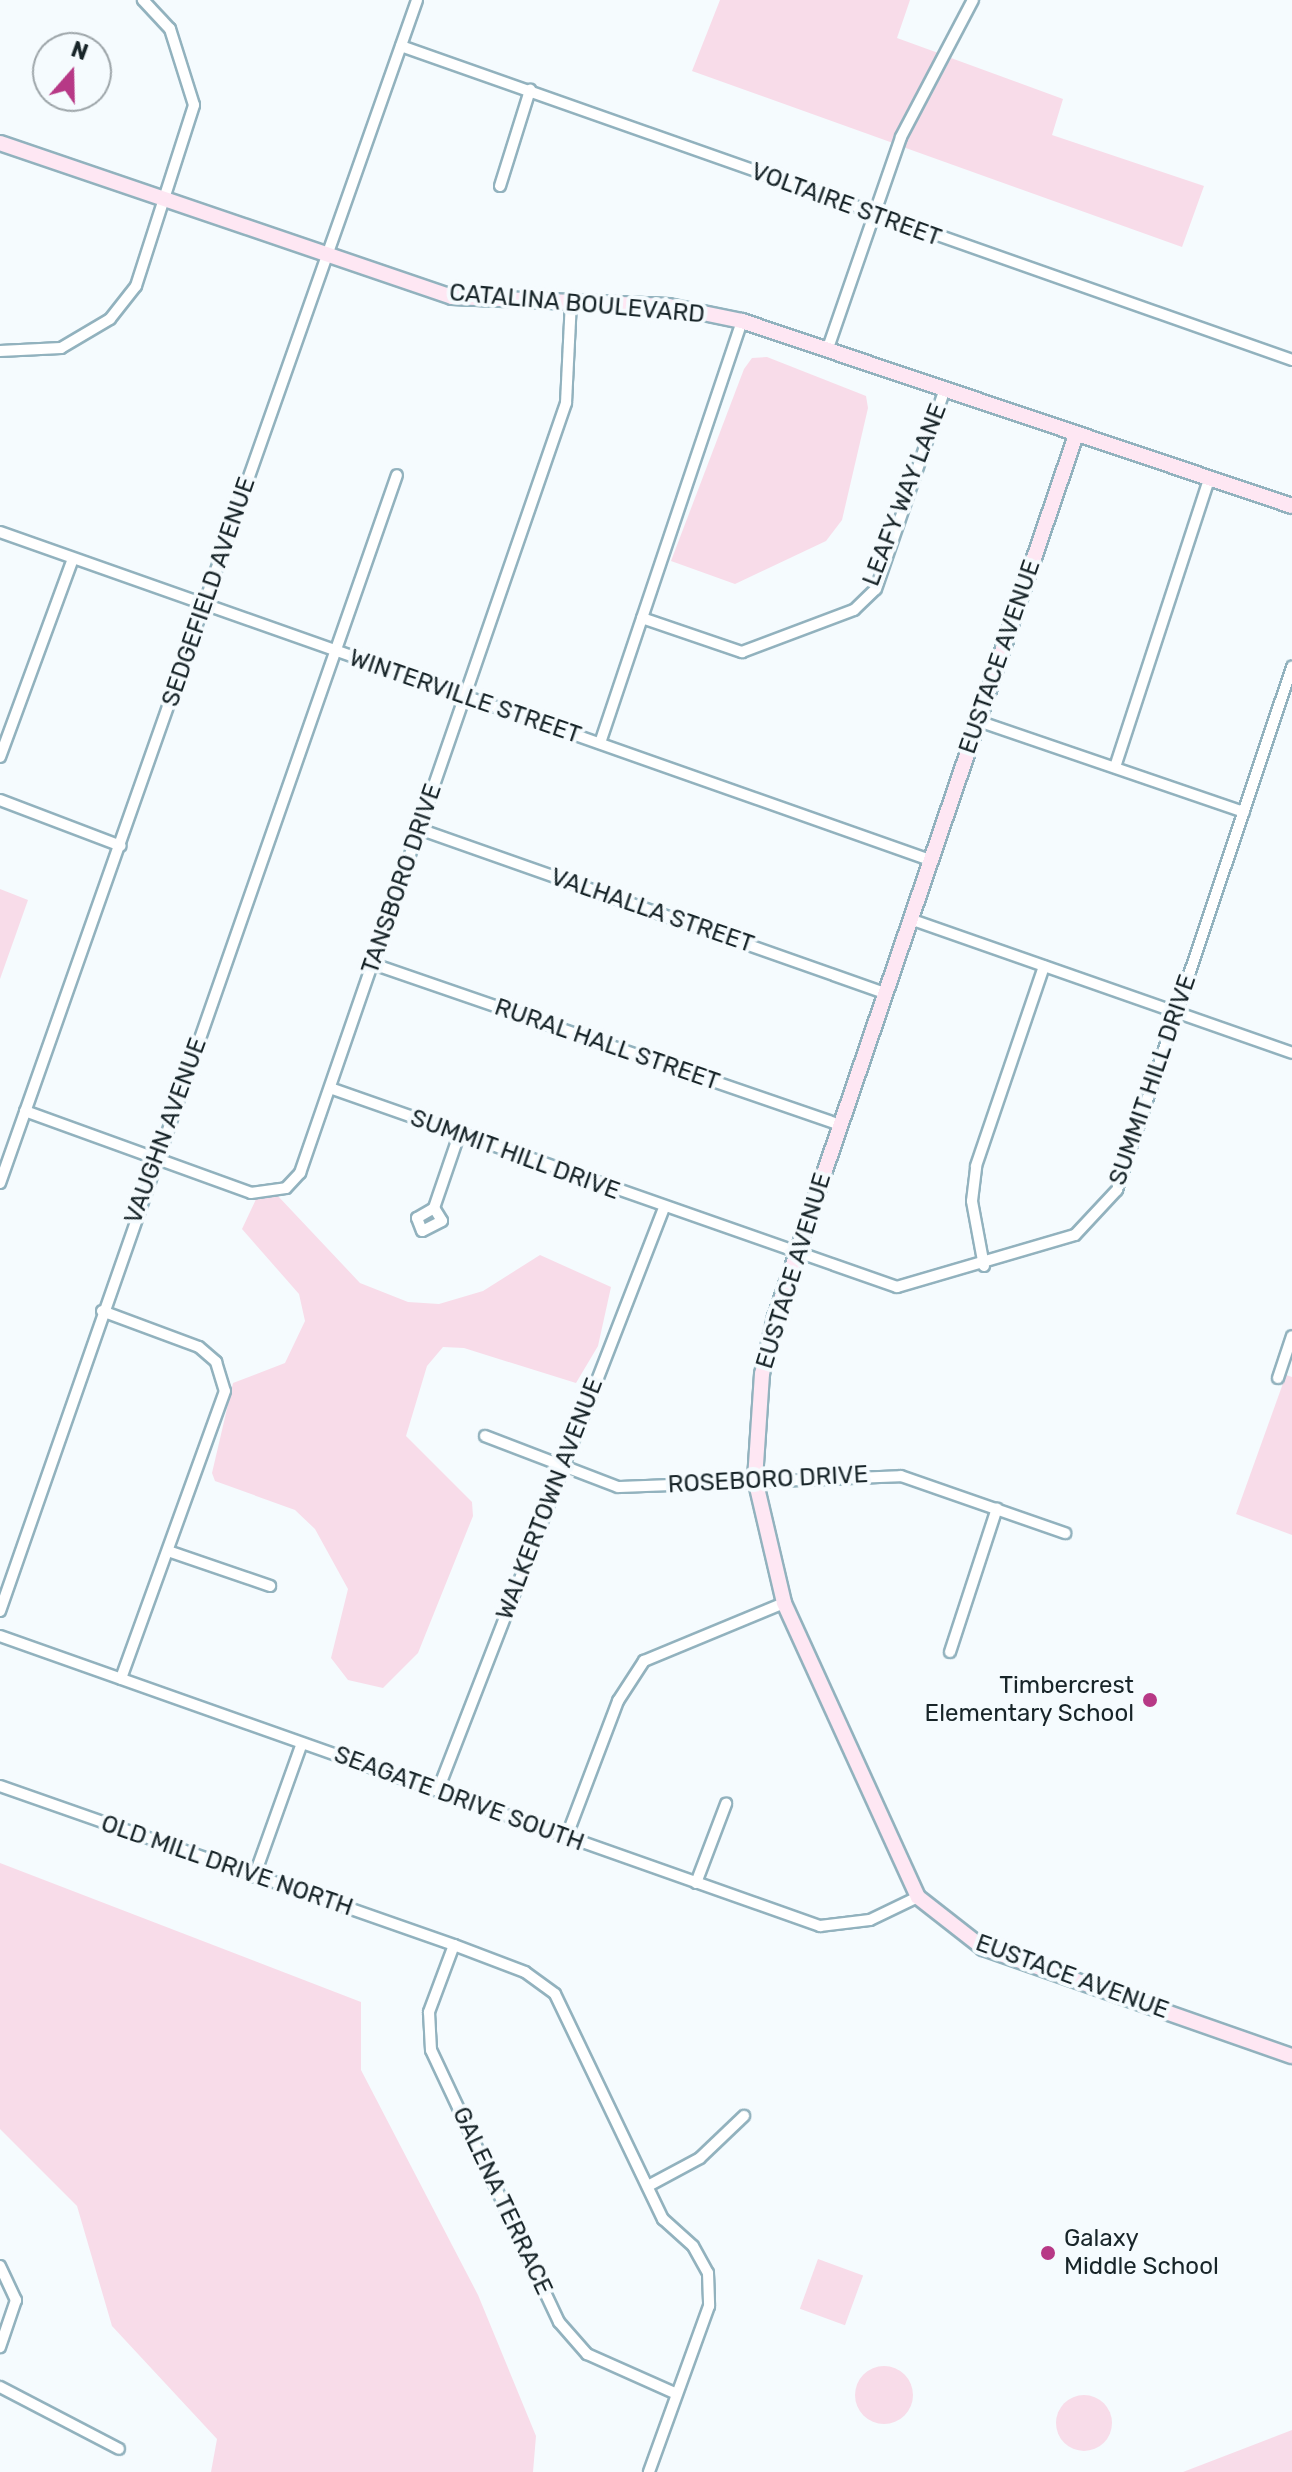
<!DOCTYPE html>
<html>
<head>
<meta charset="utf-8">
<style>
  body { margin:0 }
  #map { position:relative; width:1292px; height:2472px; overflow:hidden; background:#f5fbfe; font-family:Rubik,sans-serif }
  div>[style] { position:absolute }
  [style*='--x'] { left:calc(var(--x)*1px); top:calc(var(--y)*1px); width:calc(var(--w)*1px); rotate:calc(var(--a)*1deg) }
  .green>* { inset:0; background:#f8dce9; transform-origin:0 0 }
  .round { border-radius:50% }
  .roads { filter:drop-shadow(2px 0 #92b2be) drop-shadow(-2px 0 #92b2be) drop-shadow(0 2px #92b2be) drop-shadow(0 -2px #92b2be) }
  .street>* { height:10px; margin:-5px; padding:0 5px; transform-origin:5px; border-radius:5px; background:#fff }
  .secondary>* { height:14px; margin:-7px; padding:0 7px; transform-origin:7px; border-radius:7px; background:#fee7f3 }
  .dots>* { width:22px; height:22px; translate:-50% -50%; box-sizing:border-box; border:4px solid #f5fbfe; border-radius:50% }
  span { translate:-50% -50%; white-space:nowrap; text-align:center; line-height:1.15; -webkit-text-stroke:8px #f5fbfe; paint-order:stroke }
  .street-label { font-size:24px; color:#182529 }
  .poi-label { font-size:24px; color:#182529 }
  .right { translate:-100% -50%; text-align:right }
  .left { translate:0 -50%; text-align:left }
  .north { position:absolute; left:32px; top:32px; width:80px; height:80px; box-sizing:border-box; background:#f5fbfe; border:2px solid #9da5a9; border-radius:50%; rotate:20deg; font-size:22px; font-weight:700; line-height:32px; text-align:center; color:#182529 }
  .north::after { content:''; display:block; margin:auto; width:28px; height:36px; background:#b73986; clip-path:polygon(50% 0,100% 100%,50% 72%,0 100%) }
</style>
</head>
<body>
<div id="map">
  <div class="green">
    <div style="clip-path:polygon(720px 0,910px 0,897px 38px,941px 54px,893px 143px,692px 71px)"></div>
    <div style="clip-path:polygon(951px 58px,1063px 99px,1052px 135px,1204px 186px,1182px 247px,903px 147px)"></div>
    <div style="clip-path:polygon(767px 357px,866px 396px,868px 408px,842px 520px,826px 541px,735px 584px,671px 561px,744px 369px,752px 358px)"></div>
    <div style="clip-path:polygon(0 889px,28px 900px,0 979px)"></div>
    <div style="clip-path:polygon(277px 1195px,360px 1283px,408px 1302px,439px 1304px,483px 1291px,540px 1255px,611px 1287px,598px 1346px,576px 1383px,464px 1348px,443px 1347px,427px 1366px,406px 1436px,472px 1502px,473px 1516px,418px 1653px,383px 1688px,348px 1680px,331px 1658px,348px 1589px,315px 1529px,295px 1510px,215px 1481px,212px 1473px,233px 1383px,285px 1363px,305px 1321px,299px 1294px,242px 1229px,257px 1197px)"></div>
    <div style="clip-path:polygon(1286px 1375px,1292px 1377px,1292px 1535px,1236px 1514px)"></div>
    <div style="clip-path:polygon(0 1863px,361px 2002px,361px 2070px,478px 2295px,536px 2436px,533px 2472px,211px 2472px,217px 2439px,112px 2326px,77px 2206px,0 2129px)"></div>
    <div style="left:818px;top:2259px;width:48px;height:53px;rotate:20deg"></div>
    <div class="round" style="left:855px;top:2366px;width:58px;height:58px"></div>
    <div class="round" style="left:1056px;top:2395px;width:56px;height:56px"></div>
    <div style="clip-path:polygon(1292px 2430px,1292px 2472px,1183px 2472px)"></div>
  </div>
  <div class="roads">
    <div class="street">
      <div style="--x:401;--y:46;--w:945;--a:19.41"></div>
      <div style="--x:500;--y:186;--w:101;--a:-72.6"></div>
      <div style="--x:828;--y:348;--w:223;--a:-70.9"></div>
      <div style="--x:901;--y:137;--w:155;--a:-62.3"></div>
      <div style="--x:0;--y:351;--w:61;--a:-2.8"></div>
      <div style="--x:61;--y:348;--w:57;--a:-30.6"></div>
      <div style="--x:110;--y:319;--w:42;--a:-51.8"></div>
      <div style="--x:136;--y:286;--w:190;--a:-72.2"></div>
      <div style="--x:194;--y:105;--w:80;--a:-107.5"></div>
      <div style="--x:170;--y:29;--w:40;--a:-133"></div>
      <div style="--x:0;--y:532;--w:986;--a:19.43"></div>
      <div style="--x:642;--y:618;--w:106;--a:18.8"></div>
      <div style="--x:742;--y:652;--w:120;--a:-20.6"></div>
      <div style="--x:854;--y:610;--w:30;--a:-44"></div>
      <div style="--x:876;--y:589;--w:212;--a:-71"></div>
      <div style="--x:978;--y:721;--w:281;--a:18.9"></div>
      <div style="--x:600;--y:743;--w:445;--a:-71.4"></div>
      <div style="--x:0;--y:757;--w:211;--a:-69.8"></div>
      <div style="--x:1115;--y:767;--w:299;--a:-71.9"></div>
      <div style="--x:0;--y:800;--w:129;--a:20.8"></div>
      <div style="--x:419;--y:829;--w:495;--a:19.4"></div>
      <div style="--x:910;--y:919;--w:405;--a:19.3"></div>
      <div style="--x:373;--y:964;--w:495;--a:19"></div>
      <div style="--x:330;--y:1088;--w:601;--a:19.34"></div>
      <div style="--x:897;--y:1287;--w:185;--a:-16.3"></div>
      <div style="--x:1075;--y:1235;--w:62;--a:-47"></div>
      <div style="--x:1117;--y:1190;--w:552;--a:-71.5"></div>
      <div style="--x:25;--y:1111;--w:240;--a:19.9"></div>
      <div style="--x:251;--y:1193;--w:35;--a:-8"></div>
      <div style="--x:286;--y:1188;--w:21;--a:-47"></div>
      <div style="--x:300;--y:1173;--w:815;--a:-70.94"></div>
      <div style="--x:566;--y:403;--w:103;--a:-87.2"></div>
      <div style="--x:0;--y:1183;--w:1254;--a:-70.58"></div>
      <div style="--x:434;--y:1208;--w:15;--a:58"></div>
      <div style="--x:442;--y:1221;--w:22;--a:153"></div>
      <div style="--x:422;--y:1231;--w:14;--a:-111"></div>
      <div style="--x:417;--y:1218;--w:20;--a:-30"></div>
      <div style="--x:434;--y:1208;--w:77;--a:-71.1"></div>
      <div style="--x:984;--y:1266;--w:66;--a:-100.5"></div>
      <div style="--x:972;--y:1201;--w:35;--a:-83"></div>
      <div style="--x:976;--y:1166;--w:211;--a:-71.2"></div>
      <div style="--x:102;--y:1311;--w:103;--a:20.4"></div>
      <div style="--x:199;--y:1347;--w:23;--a:41"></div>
      <div style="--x:216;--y:1362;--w:30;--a:73"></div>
      <div style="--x:225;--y:1391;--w:306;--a:109.9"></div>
      <div style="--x:1278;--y:1378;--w:44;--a:-71.6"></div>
      <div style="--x:485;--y:1436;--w:142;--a:21"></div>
      <div style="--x:618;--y:1487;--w:283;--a:-2.2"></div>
      <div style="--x:901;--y:1476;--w:174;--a:19.2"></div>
      <div style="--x:168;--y:1551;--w:108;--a:18.9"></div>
      <div style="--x:0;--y:1611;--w:1203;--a:-70.74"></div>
      <div style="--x:0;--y:1636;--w:870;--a:19.48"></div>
      <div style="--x:820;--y:1926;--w:50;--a:-6.8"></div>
      <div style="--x:870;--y:1920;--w:53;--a:-25.6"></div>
      <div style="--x:950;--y:1652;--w:151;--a:-71.9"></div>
      <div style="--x:0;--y:1786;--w:481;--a:19.3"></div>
      <div style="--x:454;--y:1945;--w:76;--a:20.8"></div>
      <div style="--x:525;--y:1972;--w:37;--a:36"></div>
      <div style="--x:555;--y:1994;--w:250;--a:64.4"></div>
      <div style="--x:663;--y:2219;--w:40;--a:42"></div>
      <div style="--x:693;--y:2246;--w:31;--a:61"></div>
      <div style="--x:708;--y:2273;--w:33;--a:88"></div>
      <div style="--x:709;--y:2306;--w:177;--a:109.9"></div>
      <div style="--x:438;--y:1790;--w:624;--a:-68.78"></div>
      <div style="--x:566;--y:1838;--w:147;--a:-69.2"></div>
      <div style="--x:618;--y:1701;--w:48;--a:-57"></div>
      <div style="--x:644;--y:1661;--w:152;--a:-22.5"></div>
      <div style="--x:254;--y:1877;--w:142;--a:-70.3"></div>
      <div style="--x:696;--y:1883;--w:85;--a:-69.2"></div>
      <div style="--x:454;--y:1945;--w:72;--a:110.5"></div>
      <div style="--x:429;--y:2012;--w:38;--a:87"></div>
      <div style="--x:431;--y:2050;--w:301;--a:64.8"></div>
      <div style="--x:559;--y:2322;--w:43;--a:48.8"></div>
      <div style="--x:587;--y:2354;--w:98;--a:24"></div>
      <div style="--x:648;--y:2186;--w:59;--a:-28.3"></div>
      <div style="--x:700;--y:2158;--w:61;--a:-43.7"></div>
      <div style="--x:0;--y:2266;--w:38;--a:65"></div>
      <div style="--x:16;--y:2300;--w:50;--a:108.8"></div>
      <div style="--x:0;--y:2387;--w:134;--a:27.5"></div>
    </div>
    <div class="secondary">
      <div style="--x:0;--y:143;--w:478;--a:18.8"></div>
      <div style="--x:452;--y:297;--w:217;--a:2.4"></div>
      <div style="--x:669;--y:306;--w:75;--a:11.6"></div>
      <div style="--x:742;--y:321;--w:580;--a:18.59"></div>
      <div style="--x:1076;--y:435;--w:932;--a:108.84"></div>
      <div style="--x:775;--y:1317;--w:58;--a:102.8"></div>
      <div style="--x:762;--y:1374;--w:105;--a:93.8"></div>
      <div style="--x:755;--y:1479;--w:127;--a:76.8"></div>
      <div style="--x:784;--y:1603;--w:323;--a:65.5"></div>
      <div style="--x:918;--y:1897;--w:83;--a:38.1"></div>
      <div style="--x:983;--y:1948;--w:327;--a:19.3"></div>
    </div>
  </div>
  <div class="dots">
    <div style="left:1150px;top:1700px;background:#b73986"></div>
    <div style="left:1048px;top:2253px;background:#b73986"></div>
  </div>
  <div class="street-label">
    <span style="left:846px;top:205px;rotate:20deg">VOLTAIRE STREET</span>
    <span style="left:577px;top:304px;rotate:5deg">CATALINA BOULEVARD</span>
    <span style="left:905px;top:495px;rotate:-69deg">LEAFY WAY LANE</span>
    <span style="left:209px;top:592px;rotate:-71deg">SEDGEFIELD AVENUE</span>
    <span style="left:1000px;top:657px;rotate:-71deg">EUSTACE AVENUE</span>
    <span style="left:465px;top:697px;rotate:19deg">WINTERVILLE STREET</span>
    <span style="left:402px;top:879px;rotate:-71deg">TANSBORO DRIVE</span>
    <span style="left:652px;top:911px;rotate:19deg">VALHALLA STREET</span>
    <span style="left:607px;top:1045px;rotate:19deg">RURAL HALL STREET</span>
    <span style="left:1153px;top:1080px;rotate:-71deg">SUMMIT HILL DRIVE</span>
    <span style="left:166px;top:1131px;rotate:-70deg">VAUGHN AVENUE</span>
    <span style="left:515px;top:1155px;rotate:20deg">SUMMIT HILL DRIVE</span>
    <span style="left:794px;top:1271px;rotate:-73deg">EUSTACE AVENUE</span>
    <span style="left:768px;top:1480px;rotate:-3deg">ROSEBORO DRIVE</span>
    <span style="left:550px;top:1499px;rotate:-69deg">WALKERTOWN AVENUE</span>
    <span style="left:459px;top:1799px;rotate:20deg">SEAGATE DRIVE SOUTH</span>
    <span style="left:227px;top:1866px;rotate:19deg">OLD MILL DRIVE NORTH</span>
    <span style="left:1072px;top:1977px;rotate:20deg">EUSTACE AVENUE</span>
    <span style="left:502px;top:2201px;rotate:65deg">GALENA TERRACE</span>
  </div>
  <div class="poi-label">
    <span class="right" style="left:1134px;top:1700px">Timbercrest<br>Elementary School</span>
    <span class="left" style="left:1064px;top:2253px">Galaxy<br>Middle School</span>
  </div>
  <div class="north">N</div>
</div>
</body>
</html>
